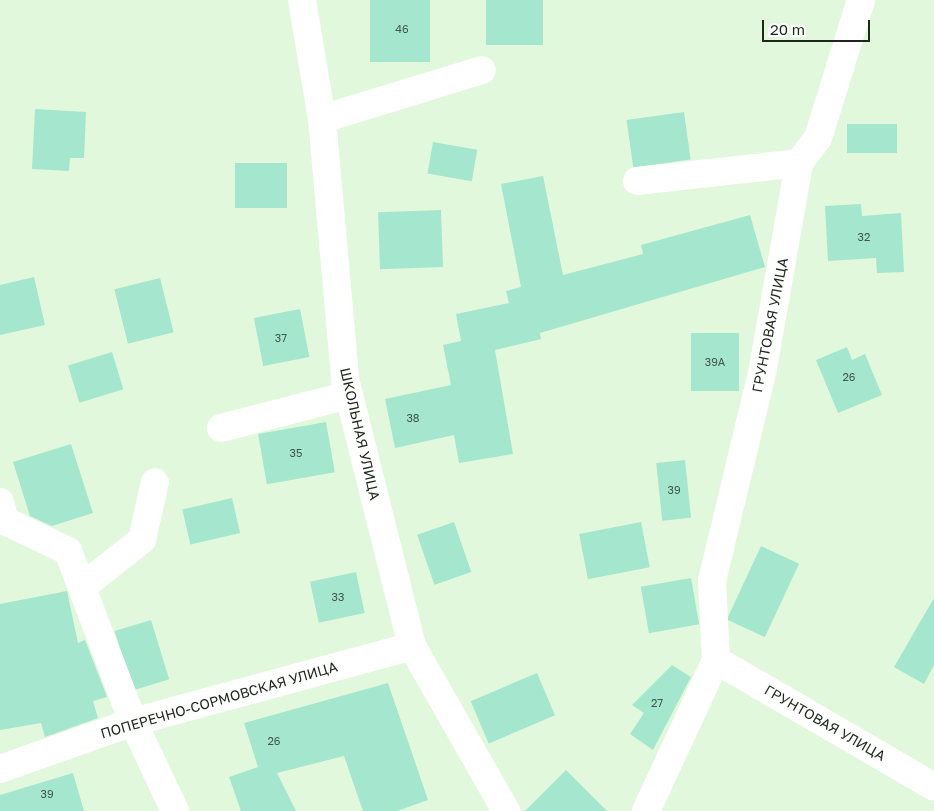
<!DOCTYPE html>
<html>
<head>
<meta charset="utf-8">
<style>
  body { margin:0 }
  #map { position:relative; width:934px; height:811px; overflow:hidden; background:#e2f8dc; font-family:"Golos Text",sans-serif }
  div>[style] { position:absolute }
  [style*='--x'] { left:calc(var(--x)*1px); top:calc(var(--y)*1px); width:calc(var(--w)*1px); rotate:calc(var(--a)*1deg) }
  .building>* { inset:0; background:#a5e6cf; transform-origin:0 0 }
  .minor>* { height:28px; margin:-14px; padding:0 14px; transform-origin:14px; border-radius:14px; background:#fff }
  span { translate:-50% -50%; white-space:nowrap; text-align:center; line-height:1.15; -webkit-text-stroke:4.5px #fefefe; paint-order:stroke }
  .number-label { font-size:11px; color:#405749 }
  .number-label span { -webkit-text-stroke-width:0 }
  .street-label { font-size:14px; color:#1f271c }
  .scale { position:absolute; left:762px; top:20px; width:108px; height:22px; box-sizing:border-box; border:2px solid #1f271c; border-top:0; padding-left:6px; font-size:15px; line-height:18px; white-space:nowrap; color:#1f271c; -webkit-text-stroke:4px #fefefe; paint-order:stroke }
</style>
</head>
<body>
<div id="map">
  <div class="building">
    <div style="left:370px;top:0;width:60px;height:62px"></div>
    <div style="left:486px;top:0;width:57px;height:45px"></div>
    <div style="clip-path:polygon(35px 109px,86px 112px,84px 158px,70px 158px,69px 171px,32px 169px)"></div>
    <div style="left:684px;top:112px;width:48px;height:58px;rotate:82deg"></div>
    <div style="left:897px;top:124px;width:29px;height:50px;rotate:90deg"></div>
    <div style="left:433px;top:142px;width:45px;height:32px;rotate:10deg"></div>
    <div style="left:235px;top:163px;width:52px;height:45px"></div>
    <div style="clip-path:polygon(543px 176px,563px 275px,643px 254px,641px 245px,750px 215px,765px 267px,540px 333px,541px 339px,495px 350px,513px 454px,459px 463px,454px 435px,395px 448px,385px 399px,451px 385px,443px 345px,461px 341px,456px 314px,509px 303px,506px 291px,521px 287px,501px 184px)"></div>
    <div style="clip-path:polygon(861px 204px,862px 216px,901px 213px,904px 272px,877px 273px,876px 258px,828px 261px,825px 206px)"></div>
    <div style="left:441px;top:210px;width:57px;height:63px;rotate:88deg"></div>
    <div style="clip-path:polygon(34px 277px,45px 325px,0 335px,0 285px)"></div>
    <div style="left:160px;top:278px;width:56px;height:47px;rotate:76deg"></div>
    <div style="left:300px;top:309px;width:49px;height:47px;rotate:79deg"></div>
    <div style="left:739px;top:333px;width:58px;height:48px;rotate:90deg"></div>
    <div style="clip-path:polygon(847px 347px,852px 360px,865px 354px,882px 395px,838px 413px,816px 360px)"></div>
    <div style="left:112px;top:352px;width:39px;height:46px;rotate:73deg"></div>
    <div style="left:326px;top:422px;width:51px;height:69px;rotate:80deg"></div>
    <div style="clip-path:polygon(71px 444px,93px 513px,52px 526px,30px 516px,13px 462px)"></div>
    <div style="left:685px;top:460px;width:58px;height:29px;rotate:84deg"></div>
    <div style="left:232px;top:498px;width:36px;height:51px;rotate:77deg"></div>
    <div style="left:454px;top:522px;width:53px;height:39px;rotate:71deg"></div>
    <div style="left:641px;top:522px;width:46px;height:63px;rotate:79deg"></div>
    <div style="left:761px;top:546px;width:42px;height:81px;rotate:25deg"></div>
    <div style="left:356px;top:572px;width:42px;height:47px;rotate:78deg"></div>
    <div style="left:691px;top:578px;width:47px;height:51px;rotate:80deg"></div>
    <div style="clip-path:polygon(67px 591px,78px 643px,85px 640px,107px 697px,93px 701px,98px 718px,45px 737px,41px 723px,0 730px,0 604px)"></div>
    <div style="clip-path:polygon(934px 598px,934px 665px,924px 684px,894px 667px)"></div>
    <div style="left:151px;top:620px;width:62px;height:38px;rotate:73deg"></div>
    <div style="clip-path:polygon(672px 665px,691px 677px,653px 750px,630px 734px,644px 713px,632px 705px)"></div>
    <div style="left:537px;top:673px;width:46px;height:72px;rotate:67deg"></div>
    <div style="clip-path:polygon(388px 683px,428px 800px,397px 811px,363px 811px,344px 756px,277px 773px,296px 811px,241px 811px,229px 777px,258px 767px,244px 723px)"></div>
    <div style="clip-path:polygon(566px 770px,607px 811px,525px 811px)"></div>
    <div style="clip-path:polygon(73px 773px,84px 811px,0 811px,0 795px)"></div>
  </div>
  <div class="minor">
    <div style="--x:302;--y:0;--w:121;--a:80.5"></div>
    <div style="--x:322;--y:119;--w:261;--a:84.9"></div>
    <div style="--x:345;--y:379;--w:275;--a:75.9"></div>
    <div style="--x:412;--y:646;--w:190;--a:60.3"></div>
    <div style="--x:322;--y:119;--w:167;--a:-17"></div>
    <div style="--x:637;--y:181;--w:163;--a:-6.3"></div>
    <div style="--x:221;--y:428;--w:132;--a:-14.5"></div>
    <div style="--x:0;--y:502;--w:20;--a:75"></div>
    <div style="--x:5;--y:521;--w:70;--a:25.5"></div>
    <div style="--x:68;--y:551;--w:183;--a:69.2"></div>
    <div style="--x:133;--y:722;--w:98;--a:64.7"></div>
    <div style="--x:82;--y:587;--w:76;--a:-38.1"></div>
    <div style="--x:142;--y:540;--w:59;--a:-77.4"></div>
    <div style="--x:716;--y:660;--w:252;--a:30.2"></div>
    <div style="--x:0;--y:769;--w:141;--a:-19.5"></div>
    <div style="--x:133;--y:722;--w:289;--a:-15.2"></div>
    <div style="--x:646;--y:811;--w:166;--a:-65.1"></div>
    <div style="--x:716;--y:660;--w:79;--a:-92.9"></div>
    <div style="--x:712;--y:581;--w:219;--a:-76.5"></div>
    <div style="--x:763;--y:368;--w:208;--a:-80"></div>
    <div style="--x:799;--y:163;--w:31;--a:-53"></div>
    <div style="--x:818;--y:138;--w:145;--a:-72.7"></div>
  </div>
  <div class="number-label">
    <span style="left:402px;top:29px">46</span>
    <span style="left:864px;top:237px">32</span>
    <span style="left:281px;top:338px">37</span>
    <span style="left:715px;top:362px">39А</span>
    <span style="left:849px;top:377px">26</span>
    <span style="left:413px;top:418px">38</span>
    <span style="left:296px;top:453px">35</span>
    <span style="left:674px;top:490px">39</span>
    <span style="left:338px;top:597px">33</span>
    <span style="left:657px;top:703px">27</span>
    <span style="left:274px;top:741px">26</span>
    <span style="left:47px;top:794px">39</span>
  </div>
  <div class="street-label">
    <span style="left:770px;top:325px;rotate:-79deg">ГРУНТОВАЯ УЛИЦА</span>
    <span style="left:360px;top:434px;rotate:77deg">ШКОЛЬНАЯ УЛИЦА</span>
    <span style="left:219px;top:700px;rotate:-16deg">ПОПЕРЕЧНО-СОРМОВСКАЯ УЛИЦА</span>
    <span style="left:825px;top:723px;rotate:30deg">ГРУНТОВАЯ УЛИЦА</span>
  </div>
  <div class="scale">20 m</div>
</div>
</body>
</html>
